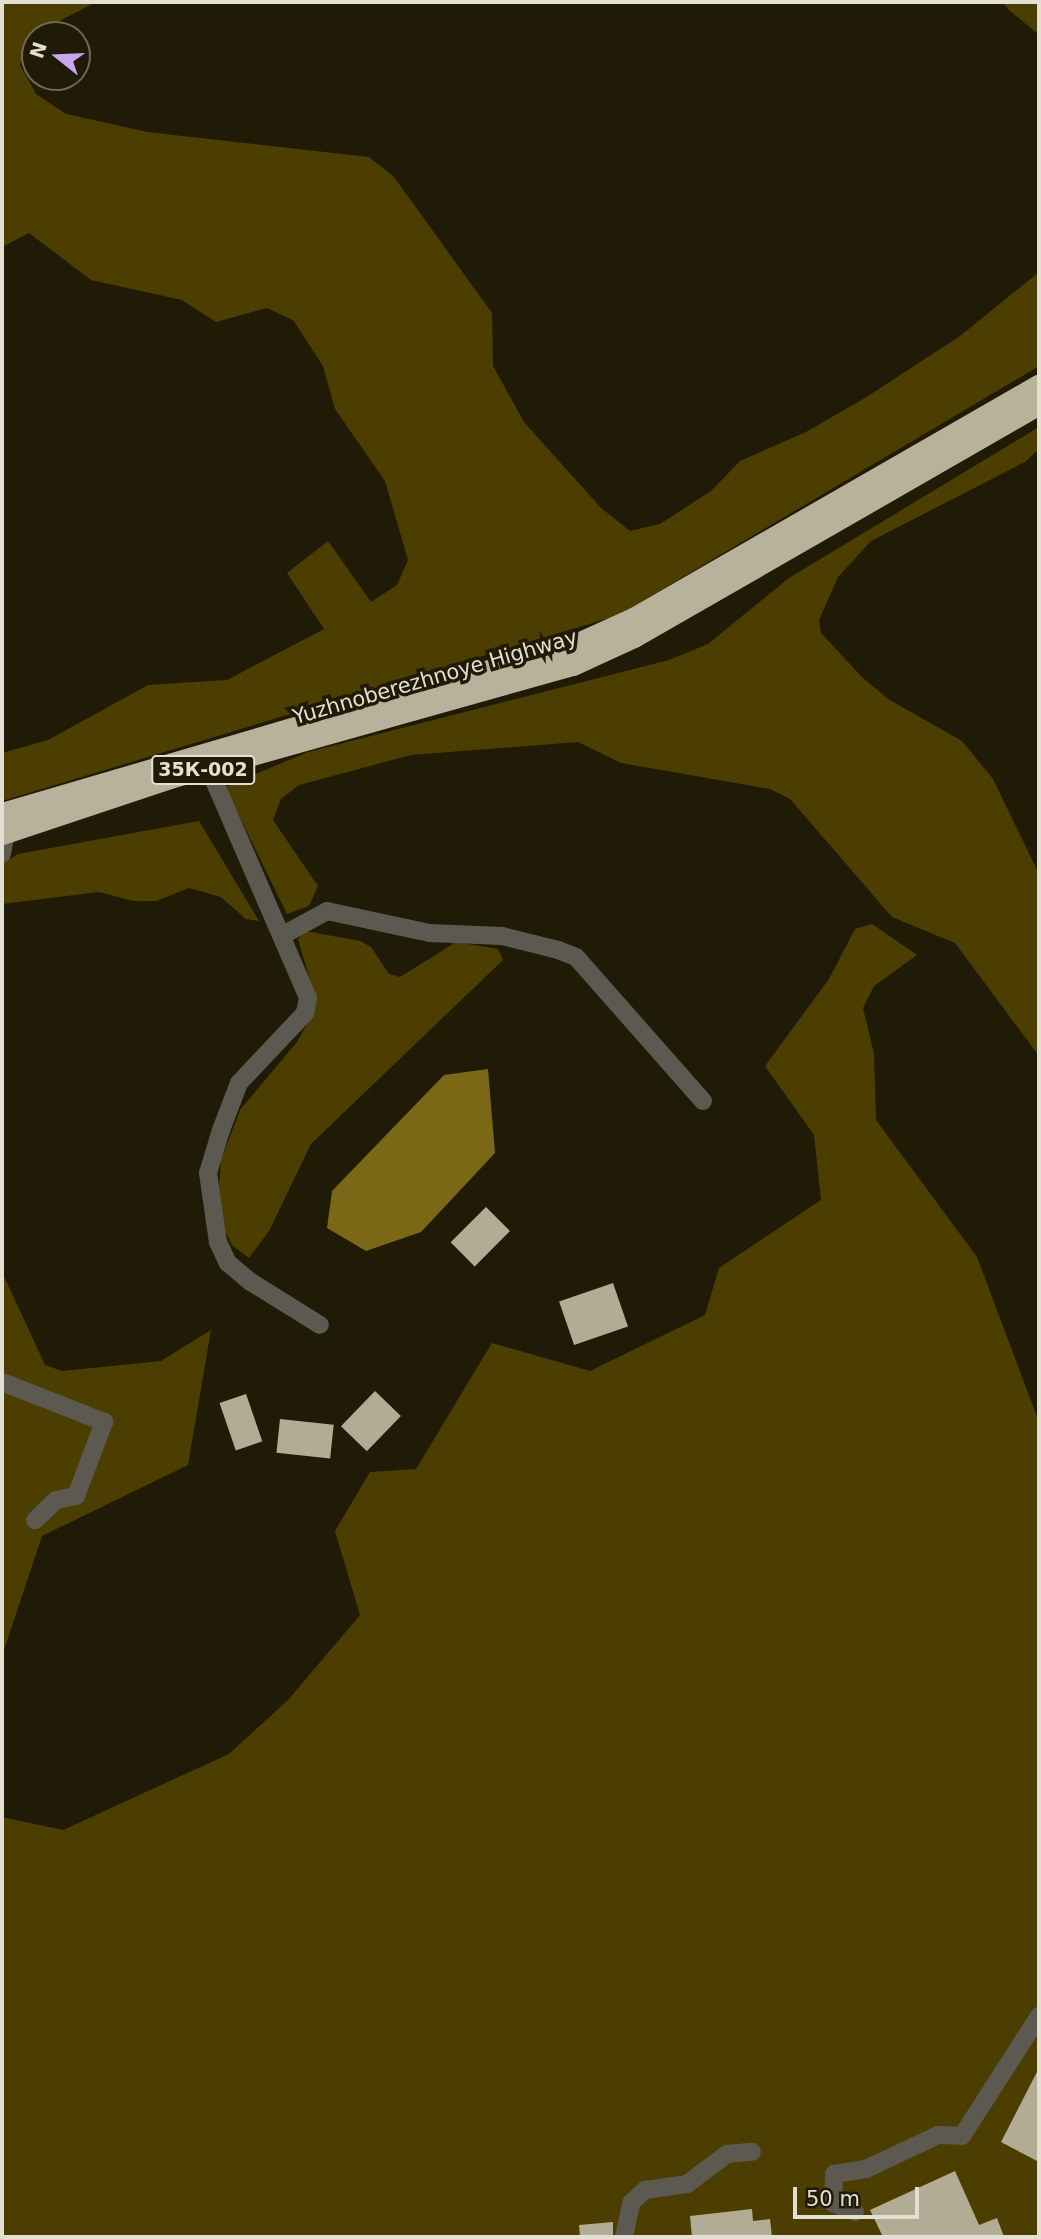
<!DOCTYPE html>
<html>
<head>
<meta charset="utf-8">
<style>
  body { margin:0 }
  #map { position:relative; width:1041px; height:2239px; overflow:hidden; background:#201b07; font-family:"DejaVu Sans",sans-serif }
  div>[style] { position:absolute }
  [style*='--x'] { left:calc(var(--x)*1px); top:calc(var(--y)*1px); width:calc(var(--w)*1px); rotate:calc(var(--a)*1deg) }
  .green>* { inset:0; background:#4c3e00 }
  .water>* { inset:0; background:#7b6817 }
  .building>* { inset:0; background:#b2ac94; transform-origin:0 0 }
  .minor>* { height:18px; margin:-9px; padding:0 9px; transform-origin:9px; border-radius:9px; background:#5c5a50 }
  .highway>* { height:21px; margin:-10.5px; padding:0 10.5px; transform-origin:10.5px; border-radius:10.5px; background:#b8b29a }
  span { translate:-50% -50%; white-space:nowrap; text-align:center; line-height:1.15; -webkit-text-stroke:7px #201b07; paint-order:stroke }
  .shield-label span { padding:2px 5px; background:#201b07; border:2px solid; border-radius:5px; -webkit-text-stroke-width:0 }
  .shield-label { font-size:19px; color:#e3dfd3; font-weight:700 }
  .street-label { font-size:21px; color:#e3dfd3 }
  .frame { position:absolute; inset:0; border:4px solid #e3dfd3; pointer-events:none }
  .north { position:absolute; left:21px; top:21px; width:70px; height:70px; box-sizing:border-box; background:#201b07; border:2px solid #6e6959; border-radius:50%; rotate:288deg; font-size:19px; font-weight:700; line-height:28px; text-align:center; color:#e3dfd3 }
  .north::after { content:''; display:block; margin:auto; width:24px; height:32px; background:#c7a6ef; clip-path:polygon(50% 0,100% 100%,50% 72%,0 100%) }
  .scale { position:absolute; left:793px; top:2187px; width:126px; height:32px; box-sizing:border-box; border:4px solid #e3dfd3; border-top:0; padding-left:9px; font-size:21px; line-height:24px; white-space:nowrap; color:#e3dfd3; -webkit-text-stroke:5px #201b07; paint-order:stroke }
</style>
</head>
<body>
<div id="map">
  <div class="green">
    <div style="clip-path:polygon(2px 2px,96px 2px,34px 34px,20px 65px,36px 94px,66px 114px,147px 132px,369px 157px,394px 177px,492px 313px,493px 366px,524px 422px,601px 508px,630px 531px,660px 524px,711px 491px,740px 461px,806px 432px,865px 398px,960px 336px,1039px 272px,1039px 366px,619px 615px,2px 801px,2px 753px,48px 740px,148px 685px,227px 680px,324px 629px,287px 573px,328px 541px,371px 602px,397px 585px,408px 560px,385px 481px,335px 409px,323px 366px,293px 320px,267px 308px,216px 322px,182px 300px,91px 280px,29px 233px,2px 247px)"></div>
    <div style="clip-path:polygon(1002px 2px,1039px 2px,1039px 35px,1009px 10px)"></div>
    <div style="clip-path:polygon(1039px 427px,1039px 449px,1025px 462px,871px 541px,838px 577px,819px 620px,821px 633px,862px 677px,888px 699px,962px 741px,993px 779px,1039px 874px,1039px 1056px,955px 943px,892px 917px,790px 799px,770px 789px,621px 763px,578px 742px,411px 755px,299px 785px,281px 799px,273px 820px,318px 886px,309px 906px,287px 914px,225px 787px,308px 752px,669px 660px,708px 644px,789px 578px)"></div>
    <div style="clip-path:polygon(199px 821px,259px 921px,246px 919px,221px 897px,189px 888px,156px 901px,133px 901px,99px 892px,2px 904px,2px 864px,18px 854px)"></div>
    <div style="clip-path:polygon(872px 924px,917px 955px,874px 986px,863px 1008px,874px 1054px,876px 1120px,977px 1257px,1039px 1422px,1039px 2237px,2px 2237px,2px 1817px,63px 1830px,229px 1754px,288px 1700px,360px 1615px,335px 1531px,370px 1472px,416px 1469px,492px 1343px,590px 1371px,705px 1315px,719px 1268px,821px 1200px,814px 1135px,765px 1066px,829px 979px,855px 929px)"></div>
    <div style="clip-path:polygon(305px 931px,360px 941px,371px 947px,389px 974px,400px 977px,456px 942px,498px 949px,503px 960px,311px 1144px,269px 1231px,249px 1258px,232px 1245px,217px 1215px,221px 1160px,240px 1110px,297px 1042px,312px 1015px,314px 994px,298px 939px)"></div>
    <div style="clip-path:polygon(2px 1272px,45px 1365px,62px 1371px,161px 1361px,211px 1330px,188px 1465px,42px 1536px,2px 1656px)"></div>
  </div>
  <div class="water">
    <div style="clip-path:polygon(488px 1069px,495px 1153px,421px 1232px,366px 1251px,327px 1228px,332px 1191px,444px 1075px)"></div>
  </div>
  <div class="building">
    <div style="left:486px;top:1207px;width:34px;height:50px;rotate:45deg"></div>
    <div style="left:613px;top:1283px;width:46px;height:57px;rotate:71deg"></div>
    <div style="left:375px;top:1391px;width:36px;height:49px;rotate:44deg"></div>
    <div style="left:246px;top:1394px;width:50px;height:28px;rotate:71deg"></div>
    <div style="left:280px;top:1419px;width:54px;height:34px;rotate:6deg"></div>
    <div style="clip-path:polygon(1039px 2068px,1039px 2162px,1001px 2142px)"></div>
    <div style="clip-path:polygon(955px 2171px,979px 2225px,997px 2218px,1004px 2237px,883px 2237px,870px 2210px)"></div>
    <div style="clip-path:polygon(752px 2209px,753px 2221px,770px 2219px,772px 2237px,692px 2237px,690px 2216px)"></div>
    <div style="clip-path:polygon(613px 2222px,613px 2237px,580px 2237px,579px 2225px)"></div>
  </div>
  <div class="minor">
    <div style="--x:209;--y:769;--w:249;--a:66.6"></div>
    <div style="--x:308;--y:998;--w:15;--a:101"></div>
    <div style="--x:305;--y:1013;--w:96;--a:133.3"></div>
    <div style="--x:239;--y:1083;--w:50;--a:111"></div>
    <div style="--x:221;--y:1130;--w:45;--a:106.8"></div>
    <div style="--x:208;--y:1173;--w:70;--a:81.8"></div>
    <div style="--x:218;--y:1242;--w:23;--a:65"></div>
    <div style="--x:228;--y:1263;--w:30;--a:40"></div>
    <div style="--x:251;--y:1282;--w:81;--a:31.9"></div>
    <div style="--x:2;--y:854;--w:22;--a:-80"></div>
    <div style="--x:283;--y:935;--w:50;--a:-28.6"></div>
    <div style="--x:327;--y:911;--w:105;--a:12.1"></div>
    <div style="--x:430;--y:933;--w:72;--a:2.4"></div>
    <div style="--x:502;--y:936;--w:58;--a:14"></div>
    <div style="--x:558;--y:950;--w:19;--a:21"></div>
    <div style="--x:576;--y:957;--w:192;--a:48.6"></div>
    <div style="--x:2;--y:1382;--w:110;--a:21.4"></div>
    <div style="--x:104;--y:1422;--w:79;--a:110.7"></div>
    <div style="--x:76;--y:1496;--w:20;--a:169"></div>
    <div style="--x:56;--y:1500;--w:29;--a:136"></div>
    <div style="--x:855;--y:2212;--w:24;--a:-158"></div>
    <div style="--x:833;--y:2203;--w:29;--a:-88"></div>
    <div style="--x:834;--y:2174;--w:32;--a:-9"></div>
    <div style="--x:866;--y:2169;--w:80;--a:-25.3"></div>
    <div style="--x:938;--y:2135;--w:24;--a:2"></div>
    <div style="--x:962;--y:2136;--w:143;--a:-57.3"></div>
    <div style="--x:624;--y:2237;--w:35;--a:-78"></div>
    <div style="--x:631;--y:2203;--w:19;--a:-43"></div>
    <div style="--x:645;--y:2190;--w:42;--a:-8.1"></div>
    <div style="--x:687;--y:2184;--w:50;--a:-36.9"></div>
    <div style="--x:727;--y:2154;--w:25;--a:-5"></div>
  </div>
  <div class="highway">
    <div style="--x:2;--y:813;--w:593;--a:-16.36"></div>
    <div style="--x:571;--y:646;--w:68;--a:-24.3"></div>
    <div style="--x:633;--y:618;--w:468;--a:-29.9"></div>
    <div style="--x:2;--y:834;--w:177;--a:-18.4"></div>
    <div style="--x:170;--y:778;--w:419;--a:-15.7"></div>
    <div style="--x:573;--y:665;--w:67;--a:-24.7"></div>
    <div style="--x:634;--y:637;--w:467;--a:-29.9"></div>
  </div>
  <div class="shield-label">
    <span style="left:203px;top:770px">35К-002</span>
  </div>
  <div class="street-label">
    <span style="left:435px;top:677px;rotate:-16deg">Yuzhnoberezhnoye Highway</span>
  </div>
  <div class="frame"></div>
  <div class="north">N</div>
  <div class="scale">50 m</div>
</div>
</body>
</html>
